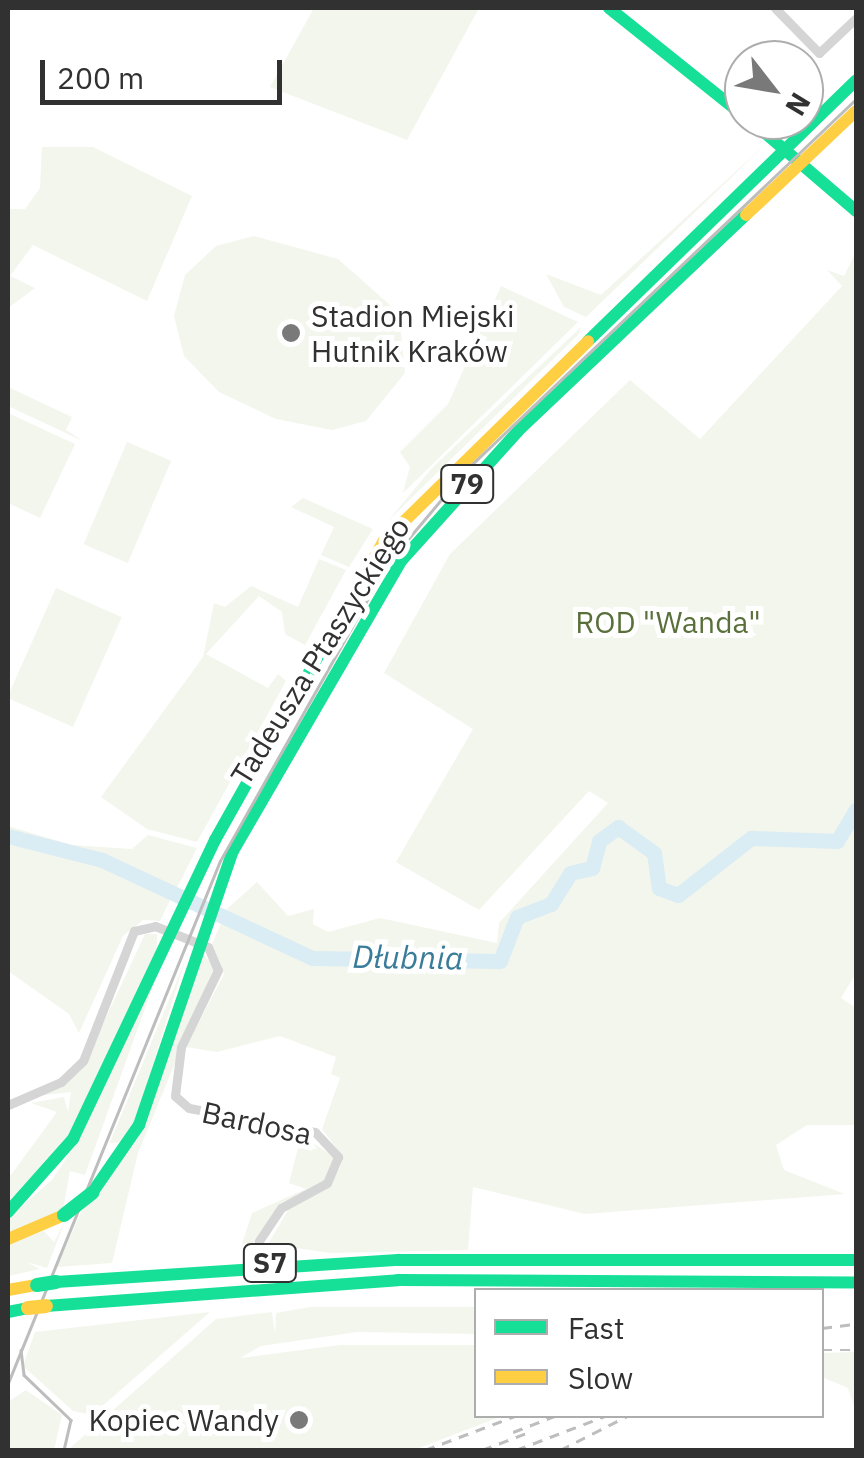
<!DOCTYPE html>
<html>
<head>
<meta charset="utf-8">
<style>
  body { margin:0 }
  #map { position:relative; width:864px; height:1458px; overflow:hidden; background:#fff; font-family:"IBM Plex Sans",sans-serif }
  div>[style] { position:absolute }
  [style*='--x'] { left:calc(var(--x)*1px); top:calc(var(--y)*1px); width:calc(var(--w)*1px); rotate:calc(var(--a)*1deg) }
  .green>* { inset:0; background:#f3f6ed; transform-origin:0 0 }
  .river>* { height:15px; margin:-7.5px; padding:0 7.5px; transform-origin:7.5px; border-radius:7.5px; background:#daecf4 }
  .street>* { height:9px; margin:-4.5px; padding:0 4.5px; transform-origin:4.5px; border-radius:4.5px; background:#d5d5d5 }
  .fast>* { height:12px; margin:-6px; padding:0 6px; transform-origin:6px; border-radius:6px; background:#16e098 }
  .slow>* { height:12px; margin:-6px; padding:0 6px; transform-origin:6px; border-radius:6px; background:#ffcf43 }
  .tram>* { height:2.5px; margin:-1.25px; padding:0 1.25px; transform-origin:1.25px; border-radius:1.25px; background:#bdbdbd }
  .rail>* { height:2.5px; margin-top:-1.25px; transform-origin:0; background:repeating-linear-gradient(90deg,#bdbdbd 0 10px,transparent 0 18px) }
  .fast-bridge>* { height:14px; margin:-7px; padding:0 7px; transform-origin:7px; border-radius:7px; background:#16e098 }
  .slow-bridge>* { height:14px; margin:-7px; padding:0 7px; transform-origin:7px; border-radius:7px; background:#ffcf43 }
  .dots>* { width:28px; height:28px; translate:-50% -50%; box-sizing:border-box; border:5px solid #fff; border-radius:50% }
  span { translate:-50% -50%; white-space:nowrap; text-align:center; line-height:1.15; -webkit-text-stroke:10px #fff; paint-order:stroke }
  .shield-label span { padding:2px 8px; background:#fff; border:2px solid; border-radius:8px; -webkit-text-stroke-width:0 }
  .shield-label { font-size:28px; color:#313131; font-weight:700 }
  .poi-label { font-size:30px; color:#313131 }
  .left { translate:0 -50%; text-align:left }
  .right { translate:-100% -50%; text-align:right }
  .park-label { font-size:30px; color:#59703b }
  .street-label { font-size:30px; color:#313131 }
  .water-label { font-size:32px; color:#397c99; font-style:italic }
  .frame { position:absolute; inset:0; border:10px solid #313131; pointer-events:none }
  .legend { position:absolute; left:474px; top:1288px; width:350px; height:130px; box-sizing:border-box; background:#fff; border:2px solid #adadad; margin:0; padding:12px 18px; list-style:none; font-size:30px; color:#313131 }
  .legend li { display:flex; align-items:center; gap:20px; height:50px }
  .legend b { width:50px; border:2px solid #adadad }
  .north { position:absolute; left:724px; top:40px; width:100px; height:100px; box-sizing:border-box; background:#fff; border:2px solid #adadad; border-radius:50%; rotate:121deg; font-size:28px; font-weight:700; line-height:40px; text-align:center; color:#313131 }
  .north::after { content:''; display:block; margin:auto; width:35px; height:45px; background:#797979; clip-path:polygon(50% 0,100% 100%,50% 72%,0 100%) }
  .scale { position:absolute; left:40px; top:60px; width:242px; height:45px; box-sizing:border-box; border:5px solid #313131; border-top:0; padding-left:12px; font-size:30px; line-height:35px; white-space:nowrap; color:#313131; -webkit-text-stroke:8px #fff; paint-order:stroke }
</style>
</head>
<body>
<div id="map">
  <div class="green">
    <div style="clip-path:polygon(314px 8px,479px 8px,407px 140px,270px 87px)"></div>
    <div style="clip-path:polygon(766px 144px,586px 317px,564px 307px,546px 274px,601px 295px)"></div>
    <div style="clip-path:polygon(42px 147px,93px 147px,192px 196px,147px 301px,33px 245px,10px 276px,35px 288px,8px 308px,8px 209px,25px 209px,40px 188px)"></div>
    <div style="clip-path:polygon(254px 236px,338px 259px,399px 313px,405px 373px,366px 421px,332px 430px,276px 419px,219px 392px,184px 356px,174px 316px,185px 275px,216px 246px)"></div>
    <div style="clip-path:polygon(856px 252px,856px 973px,841px 998px,856px 1008px,856px 1125px,807px 1125px,776px 1145px,784px 1170px,845px 1194px,585px 1214px,473px 1187px,468px 1250px,331px 1253px,268px 1244px,291px 1205px,340px 1168px,341px 1154px,322px 1129px,340px 1078px,331px 1074px,336px 1057px,280px 1036px,217px 1052px,186px 1047px,224px 974px,212px 944px,227px 909px,257px 882px,288px 916px,314px 909px,313px 924px,328px 932px,380px 918px,497px 943px,499px 923px,608px 803px,589px 791px,479px 910px,396px 862px,473px 729px,384px 673px,450px 554px,630px 380px,700px 439px,842px 286px,827px 270px,844px 276px)"></div>
    <div style="clip-path:polygon(501px 286px,578px 322px,403px 493px,410px 467px,400px 452px,448px 404px)"></div>
    <div style="clip-path:polygon(581px 327px,579px 334px,388px 521px,432px 468px)"></div>
    <div style="clip-path:polygon(8px 387px,72px 417px,66px 430px,83px 441px,8px 406px)"></div>
    <div style="clip-path:polygon(8px 413px,75px 444px,40px 518px,8px 503px)"></div>
    <div style="left:127px;top:442px;width:48px;height:111px;rotate:23deg"></div>
    <div style="clip-path:polygon(303px 498px,373px 529px,349px 567px,321px 555px,334px 527px,291px 507px)"></div>
    <div style="clip-path:polygon(319px 559px,346px 570px,305px 645px,285px 634px,282px 612px,259px 596px,206px 654px,268px 688px,278px 674px,286px 681px,197px 842px,147px 829px,101px 797px,203px 657px,214px 603px,225px 607px,251px 586px,298px 607px)"></div>
    <div style="left:56px;top:588px;width:72px;height:120px;rotate:24deg"></div>
    <div style="clip-path:polygon(8px 826px,72px 845px,132px 849px,148px 835px,197px 848px,177px 888px,157px 887px,172px 896px,160px 921px,143px 920px,123px 936px,79px 1033px,69px 1014px,8px 971px)"></div>
    <div style="clip-path:polygon(145px 934px,157px 934px,157px 949px,62px 1151px,8px 1207px,8px 1179px,57px 1112px,31px 1103px,64px 1097px,68px 1112px,71px 1092px,37px 1096px,82px 1069px)"></div>
    <div style="clip-path:polygon(165px 953px,85px 1175px,70px 1171px,63px 1210px,8px 1234px,8px 1218px,52px 1180px,79px 1139px)"></div>
    <div style="clip-path:polygon(204px 954px,214px 968px,138px 1153px,112px 1263px,57px 1267px,82px 1210px,138px 1139px)"></div>
    <div style="clip-path:polygon(185px 961px,135px 1122px,123px 1142px,110px 1143px,96px 1176px)"></div>
    <div style="clip-path:polygon(301px 1136px,335px 1157px,324px 1182px,281px 1203px,253px 1243px,242px 1244px,252px 1213px,306px 1189px,289px 1183px)"></div>
    <div style="clip-path:polygon(65px 1221px,47px 1268px,27px 1262px,40px 1269px,8px 1276px,8px 1244px,44px 1231px,54px 1242px)"></div>
    <div style="clip-path:polygon(310px 1307px,476px 1307px,476px 1334px,357px 1332px,261px 1346px,240px 1358px,340px 1345px,476px 1345px,477px 1416px,502px 1416px,414px 1450px,68px 1450px,216px 1319px,272px 1312px,275px 1334px,276px 1313px)"></div>
    <div style="clip-path:polygon(210px 1312px,92px 1415px,73px 1411px,23px 1366px,35px 1332px)"></div>
    <div style="clip-path:polygon(856px 1352px,856px 1412px,848px 1388px,822px 1377px,822px 1353px)"></div>
    <div style="clip-path:polygon(26px 1390px,62px 1415px,54px 1450px,8px 1450px,8px 1402px)"></div>
  </div>
  <div class="river">
    <div style="--x:8;--y:836;--w:97;--a:14.3"></div>
    <div style="--x:102;--y:860;--w:232;--a:25"></div>
    <div style="--x:312;--y:958;--w:188;--a:0.9"></div>
    <div style="--x:500;--y:961;--w:47;--a:-68.9"></div>
    <div style="--x:517;--y:917;--w:36;--a:-21"></div>
    <div style="--x:551;--y:904;--w:36;--a:-58"></div>
    <div style="--x:570;--y:873;--w:23;--a:-13"></div>
    <div style="--x:592;--y:868;--w:28;--a:-75"></div>
    <div style="--x:599;--y:841;--w:24;--a:-36"></div>
    <div style="--x:618;--y:827;--w:44;--a:35.8"></div>
    <div style="--x:654;--y:853;--w:35;--a:82"></div>
    <div style="--x:659;--y:888;--w:20;--a:20"></div>
    <div style="--x:678;--y:895;--w:93;--a:-38"></div>
    <div style="--x:751;--y:838;--w:86;--a:2"></div>
    <div style="--x:837;--y:841;--w:37;--a:-59"></div>
  </div>
  <div class="street">
    <div style="--x:775;--y:8;--w:63;--a:45.6"></div>
    <div style="--x:819;--y:53;--w:51;--a:-43.4"></div>
    <div style="--x:8;--y:1105;--w:58;--a:-23.5"></div>
    <div style="--x:61;--y:1082;--w:30;--a:-44"></div>
    <div style="--x:83;--y:1061;--w:140;--a:-68.6"></div>
    <div style="--x:134;--y:931;--w:22;--a:-13"></div>
    <div style="--x:155;--y:926;--w:57;--a:21.6"></div>
    <div style="--x:208;--y:947;--w:25;--a:67"></div>
    <div style="--x:218;--y:970;--w:85;--a:115.7"></div>
    <div style="--x:181;--y:1047;--w:49;--a:97"></div>
    <div style="--x:175;--y:1096;--w:18;--a:41"></div>
    <div style="--x:189;--y:1108;--w:128;--a:10.8"></div>
    <div style="--x:315;--y:1132;--w:34;--a:47"></div>
    <div style="--x:338;--y:1157;--w:28;--a:113"></div>
    <div style="--x:327;--y:1183;--w:52;--a:151.5"></div>
    <div style="--x:281;--y:1208;--w:40;--a:124"></div>
  </div>
  <div class="fast">
    <div style="--x:609;--y:8;--w:173;--a:38.7"></div>
    <div style="--x:750;--y:120;--w:140;--a:40.6"></div>
    <div style="--x:588;--y:341;--w:374;--a:-44.2"></div>
    <div style="--x:92;--y:1193;--w:83;--a:-55.3"></div>
    <div style="--x:139;--y:1125;--w:290;--a:-71.1"></div>
    <div style="--x:233;--y:851;--w:337;--a:-59.9"></div>
    <div style="--x:402;--y:560;--w:173;--a:-48"></div>
    <div style="--x:518;--y:431;--w:314;--a:-43.5"></div>
    <div style="--x:8;--y:1212;--w:98;--a:-48.3"></div>
    <div style="--x:73;--y:1139;--w:331;--a:-64.6"></div>
    <div style="--x:215;--y:840;--w:231;--a:-60.7"></div>
    <div style="--x:398;--y:1260;--w:458;--a:0"></div>
    <div style="--x:398;--y:1280;--w:458;--a:0.3"></div>
    <div style="--x:56;--y:1282;--w:343;--a:-3.7"></div>
    <div style="--x:46;--y:1306;--w:353;--a:-4.2"></div>
    <div style="--x:8;--y:1312;--w:20;--a:-11"></div>
  </div>
  <div class="slow">
    <div style="--x:746;--y:215;--w:151;--a:-43.4"></div>
    <div style="--x:328;--y:639;--w:112;--a:-60.4"></div>
    <div style="--x:383;--y:542;--w:287;--a:-44.4"></div>
    <div style="--x:8;--y:1239;--w:61;--a:-23.2"></div>
    <div style="--x:8;--y:1290;--w:29;--a:-10"></div>
  </div>
  <div class="tram">
    <div style="--x:21;--y:1350;--w:25;--a:83"></div>
    <div style="--x:24;--y:1375;--w:65;--a:43.8"></div>
    <div style="--x:71;--y:1420;--w:31;--a:103"></div>
    <div style="--x:8;--y:1383;--w:563;--a:-67.9"></div>
    <div style="--x:220;--y:861;--w:342;--a:-60.6"></div>
    <div style="--x:388;--y:563;--w:121;--a:-50"></div>
    <div style="--x:466;--y:470;--w:538;--a:-43.57"></div>
  </div>
  <div class="rail">
    <div style="--x:822;--y:1328;--w:34;--a:-7"></div>
    <div style="--x:822;--y:1350;--w:34;--a:0"></div>
    <div style="--x:513;--y:1432;--w:45;--a:-20.9"></div>
    <div style="--x:425;--y:1450;--w:96;--a:-20.7"></div>
    <div style="--x:482;--y:1450;--w:50;--a:-21"></div>
    <div style="--x:516;--y:1450;--w:95;--a:-20.9"></div>
    <div style="--x:560;--y:1450;--w:75;--a:-26.9"></div>
  </div>
  <div class="fast-bridge">
    <div style="--x:64;--y:1215;--w:36;--a:-38"></div>
    <div style="--x:37;--y:1285;--w:19;--a:-9"></div>
  </div>
  <div class="slow-bridge">
    <div style="--x:28;--y:1308;--w:18;--a:-6"></div>
  </div>
  <div class="dots">
    <div style="left:291px;top:333px;background:#797979"></div>
    <div style="left:299px;top:1420px;background:#797979"></div>
  </div>
  <div class="shield-label">
    <span style="left:467px;top:484px">79</span>
    <span style="left:270px;top:1263px">S7</span>
  </div>
  <div class="poi-label">
    <span class="left" style="left:311px;top:333px">Stadion Miejski<br>Hutnik Kraków</span>
    <span class="right" style="left:279px;top:1420px">Kopiec Wandy</span>
  </div>
  <div class="park-label">
    <span style="left:668px;top:622px">ROD "Wanda"</span>
  </div>
  <div class="street-label">
    <span style="left:320px;top:651px;rotate:-58deg">Tadeusza Ptaszyckiego</span>
    <span style="left:257px;top:1123px;rotate:12deg">Bardosa</span>
  </div>
  <div class="water-label">
    <span style="left:408px;top:957px;rotate:1deg">Dłubnia</span>
  </div>
  <div class="frame"></div>
  <ul class="legend">
  <li><b style="height:12px;background:#16e098"></b>Fast</li>
  <li><b style="height:12px;background:#ffcf43"></b>Slow</li>
  </ul>
  <div class="north">N</div>
  <div class="scale">200 m</div>
</div>
</body>
</html>
